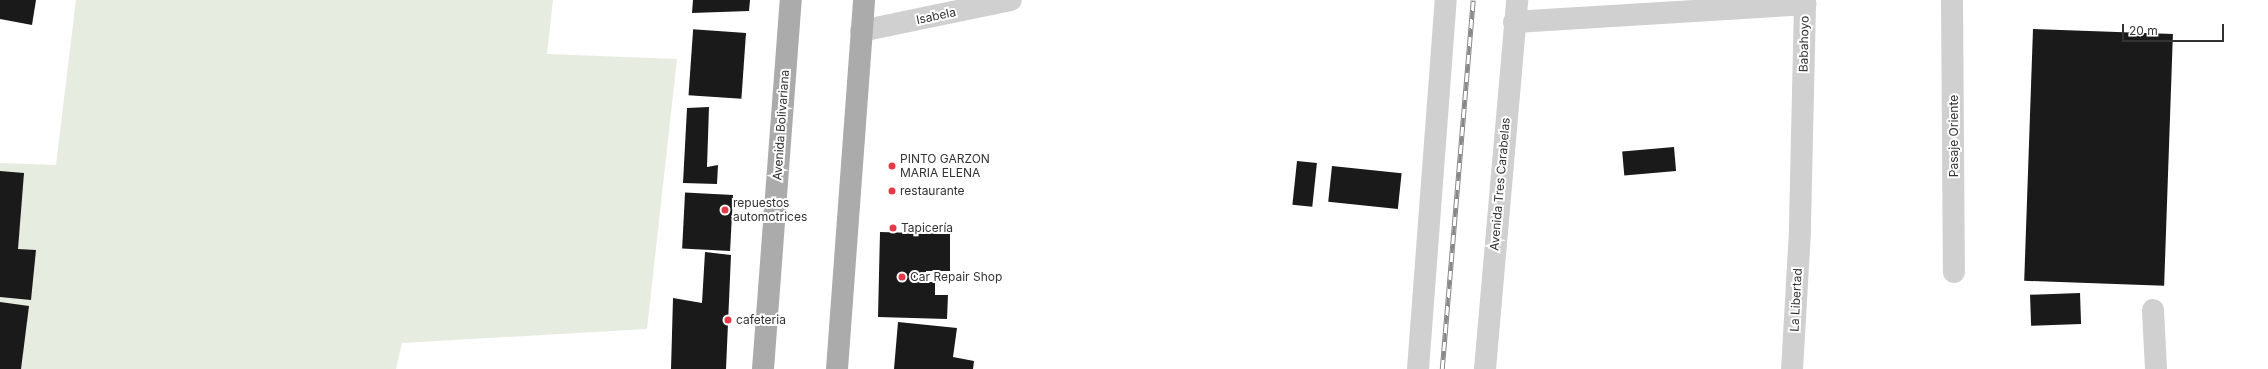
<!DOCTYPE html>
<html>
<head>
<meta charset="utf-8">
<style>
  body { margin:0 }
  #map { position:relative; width:2268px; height:369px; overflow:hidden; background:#fff; font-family:Inter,sans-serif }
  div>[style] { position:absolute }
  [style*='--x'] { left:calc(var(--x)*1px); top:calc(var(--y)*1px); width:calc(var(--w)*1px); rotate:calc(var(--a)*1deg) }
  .green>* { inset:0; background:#e6ecdf }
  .building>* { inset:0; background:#1a1a1a; transform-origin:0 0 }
  .minor>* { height:22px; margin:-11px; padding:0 11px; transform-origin:11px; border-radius:11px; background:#d0d0d0 }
  .major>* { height:22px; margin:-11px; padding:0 11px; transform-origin:11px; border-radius:11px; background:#ababab }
  .rail>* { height:4.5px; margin-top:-2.25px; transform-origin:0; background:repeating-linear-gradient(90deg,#fff 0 9px,#888 0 18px); box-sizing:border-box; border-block:1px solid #888 }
  .dots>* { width:11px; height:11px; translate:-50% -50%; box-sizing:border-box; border:2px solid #fff; border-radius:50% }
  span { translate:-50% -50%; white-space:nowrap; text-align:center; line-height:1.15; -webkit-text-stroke:4px #fff; paint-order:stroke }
  .street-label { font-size:12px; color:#333 }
  .poi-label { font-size:12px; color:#333 }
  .left { translate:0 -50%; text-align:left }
  .scale { position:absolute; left:2122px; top:24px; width:102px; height:18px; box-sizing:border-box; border:2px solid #333; border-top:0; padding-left:5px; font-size:12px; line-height:14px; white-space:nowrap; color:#333; -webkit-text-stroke:3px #fff; paint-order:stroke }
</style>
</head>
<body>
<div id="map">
  <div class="green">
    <div style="clip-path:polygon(76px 0,553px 0,547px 54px,677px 59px,647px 329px,402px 343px,396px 369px,0 369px,0 163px,56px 165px)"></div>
  </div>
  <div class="building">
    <div style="clip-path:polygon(0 0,36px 0,32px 25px,0 19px)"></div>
    <div style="clip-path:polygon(693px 0,750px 0,749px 11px,692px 13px)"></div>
    <div style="left:2033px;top:29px;width:140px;height:252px;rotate:2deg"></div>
    <div style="left:746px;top:33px;width:66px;height:53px;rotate:94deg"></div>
    <div style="clip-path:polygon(709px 107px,707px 167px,718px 165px,717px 184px,683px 183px,687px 108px)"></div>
    <div style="left:1674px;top:147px;width:24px;height:52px;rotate:85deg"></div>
    <div style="left:1297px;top:161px;width:20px;height:44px;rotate:6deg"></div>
    <div style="left:1332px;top:166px;width:70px;height:36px;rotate:6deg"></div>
    <div style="clip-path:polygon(0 171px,24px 173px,18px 249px,36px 250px,31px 300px,0 297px)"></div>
    <div style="left:733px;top:195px;width:56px;height:48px;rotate:93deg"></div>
    <div style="clip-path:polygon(880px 232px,950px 234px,950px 271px,926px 271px,926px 282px,935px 282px,935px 295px,948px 295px,947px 319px,878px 317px)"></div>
    <div style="clip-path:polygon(705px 252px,731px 255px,726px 369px,671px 369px,673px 298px,702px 303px)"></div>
    <div style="left:2080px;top:293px;width:31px;height:50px;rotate:88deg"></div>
    <div style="clip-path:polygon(0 302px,29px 306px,21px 369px,0 369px)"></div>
    <div style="clip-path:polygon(898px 322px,957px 328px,953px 357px,974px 361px,973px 369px,894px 369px)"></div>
  </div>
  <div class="minor">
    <div style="--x:1952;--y:0;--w:272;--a:89.6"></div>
    <div style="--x:1514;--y:22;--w:292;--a:-3.5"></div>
    <div style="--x:1805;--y:4;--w:227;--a:91.3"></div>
    <div style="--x:1800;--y:231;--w:138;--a:93.3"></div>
    <div style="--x:861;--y:31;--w:153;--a:-11.7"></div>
    <div style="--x:2153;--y:310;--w:59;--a:87.1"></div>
    <div style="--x:1418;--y:369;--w:370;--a:-85.7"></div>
    <div style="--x:1485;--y:369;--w:370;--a:-85"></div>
  </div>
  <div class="major">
    <div style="--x:763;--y:369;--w:370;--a:-85.7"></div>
    <div style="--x:837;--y:369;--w:370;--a:-85.8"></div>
  </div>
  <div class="rail">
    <div style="--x:1442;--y:369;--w:370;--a:-85.2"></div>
  </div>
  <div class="dots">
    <div style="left:892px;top:166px;background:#e63946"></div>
    <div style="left:892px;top:191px;background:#e63946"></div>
    <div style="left:725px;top:210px;background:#e63946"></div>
    <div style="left:893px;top:228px;background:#e63946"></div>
    <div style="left:902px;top:277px;background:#e63946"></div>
    <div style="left:728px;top:320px;background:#e63946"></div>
  </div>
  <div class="street-label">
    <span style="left:936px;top:16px;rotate:-12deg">Isabela</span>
    <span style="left:1804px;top:44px;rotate:-89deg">Babahoyo</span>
    <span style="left:781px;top:125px;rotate:-86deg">Avenida Bolivariana</span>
    <span style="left:1954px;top:136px;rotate:-90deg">Pasaje Oriente</span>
    <span style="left:1500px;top:184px;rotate:-85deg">Avenida Tres Carabelas</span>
    <span style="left:1796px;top:300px;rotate:-87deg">La Libertad</span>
  </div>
  <div class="poi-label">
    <span class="left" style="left:900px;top:166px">PINTO GARZON<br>MARIA ELENA</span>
    <span class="left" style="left:900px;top:191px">restaurante</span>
    <span class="left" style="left:733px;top:210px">repuestos<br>automotrices</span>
    <span class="left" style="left:901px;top:228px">Tapicería</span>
    <span class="left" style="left:910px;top:277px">Car Repair Shop</span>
    <span class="left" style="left:736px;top:320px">cafeteria</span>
  </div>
  <div class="scale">20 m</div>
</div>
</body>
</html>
